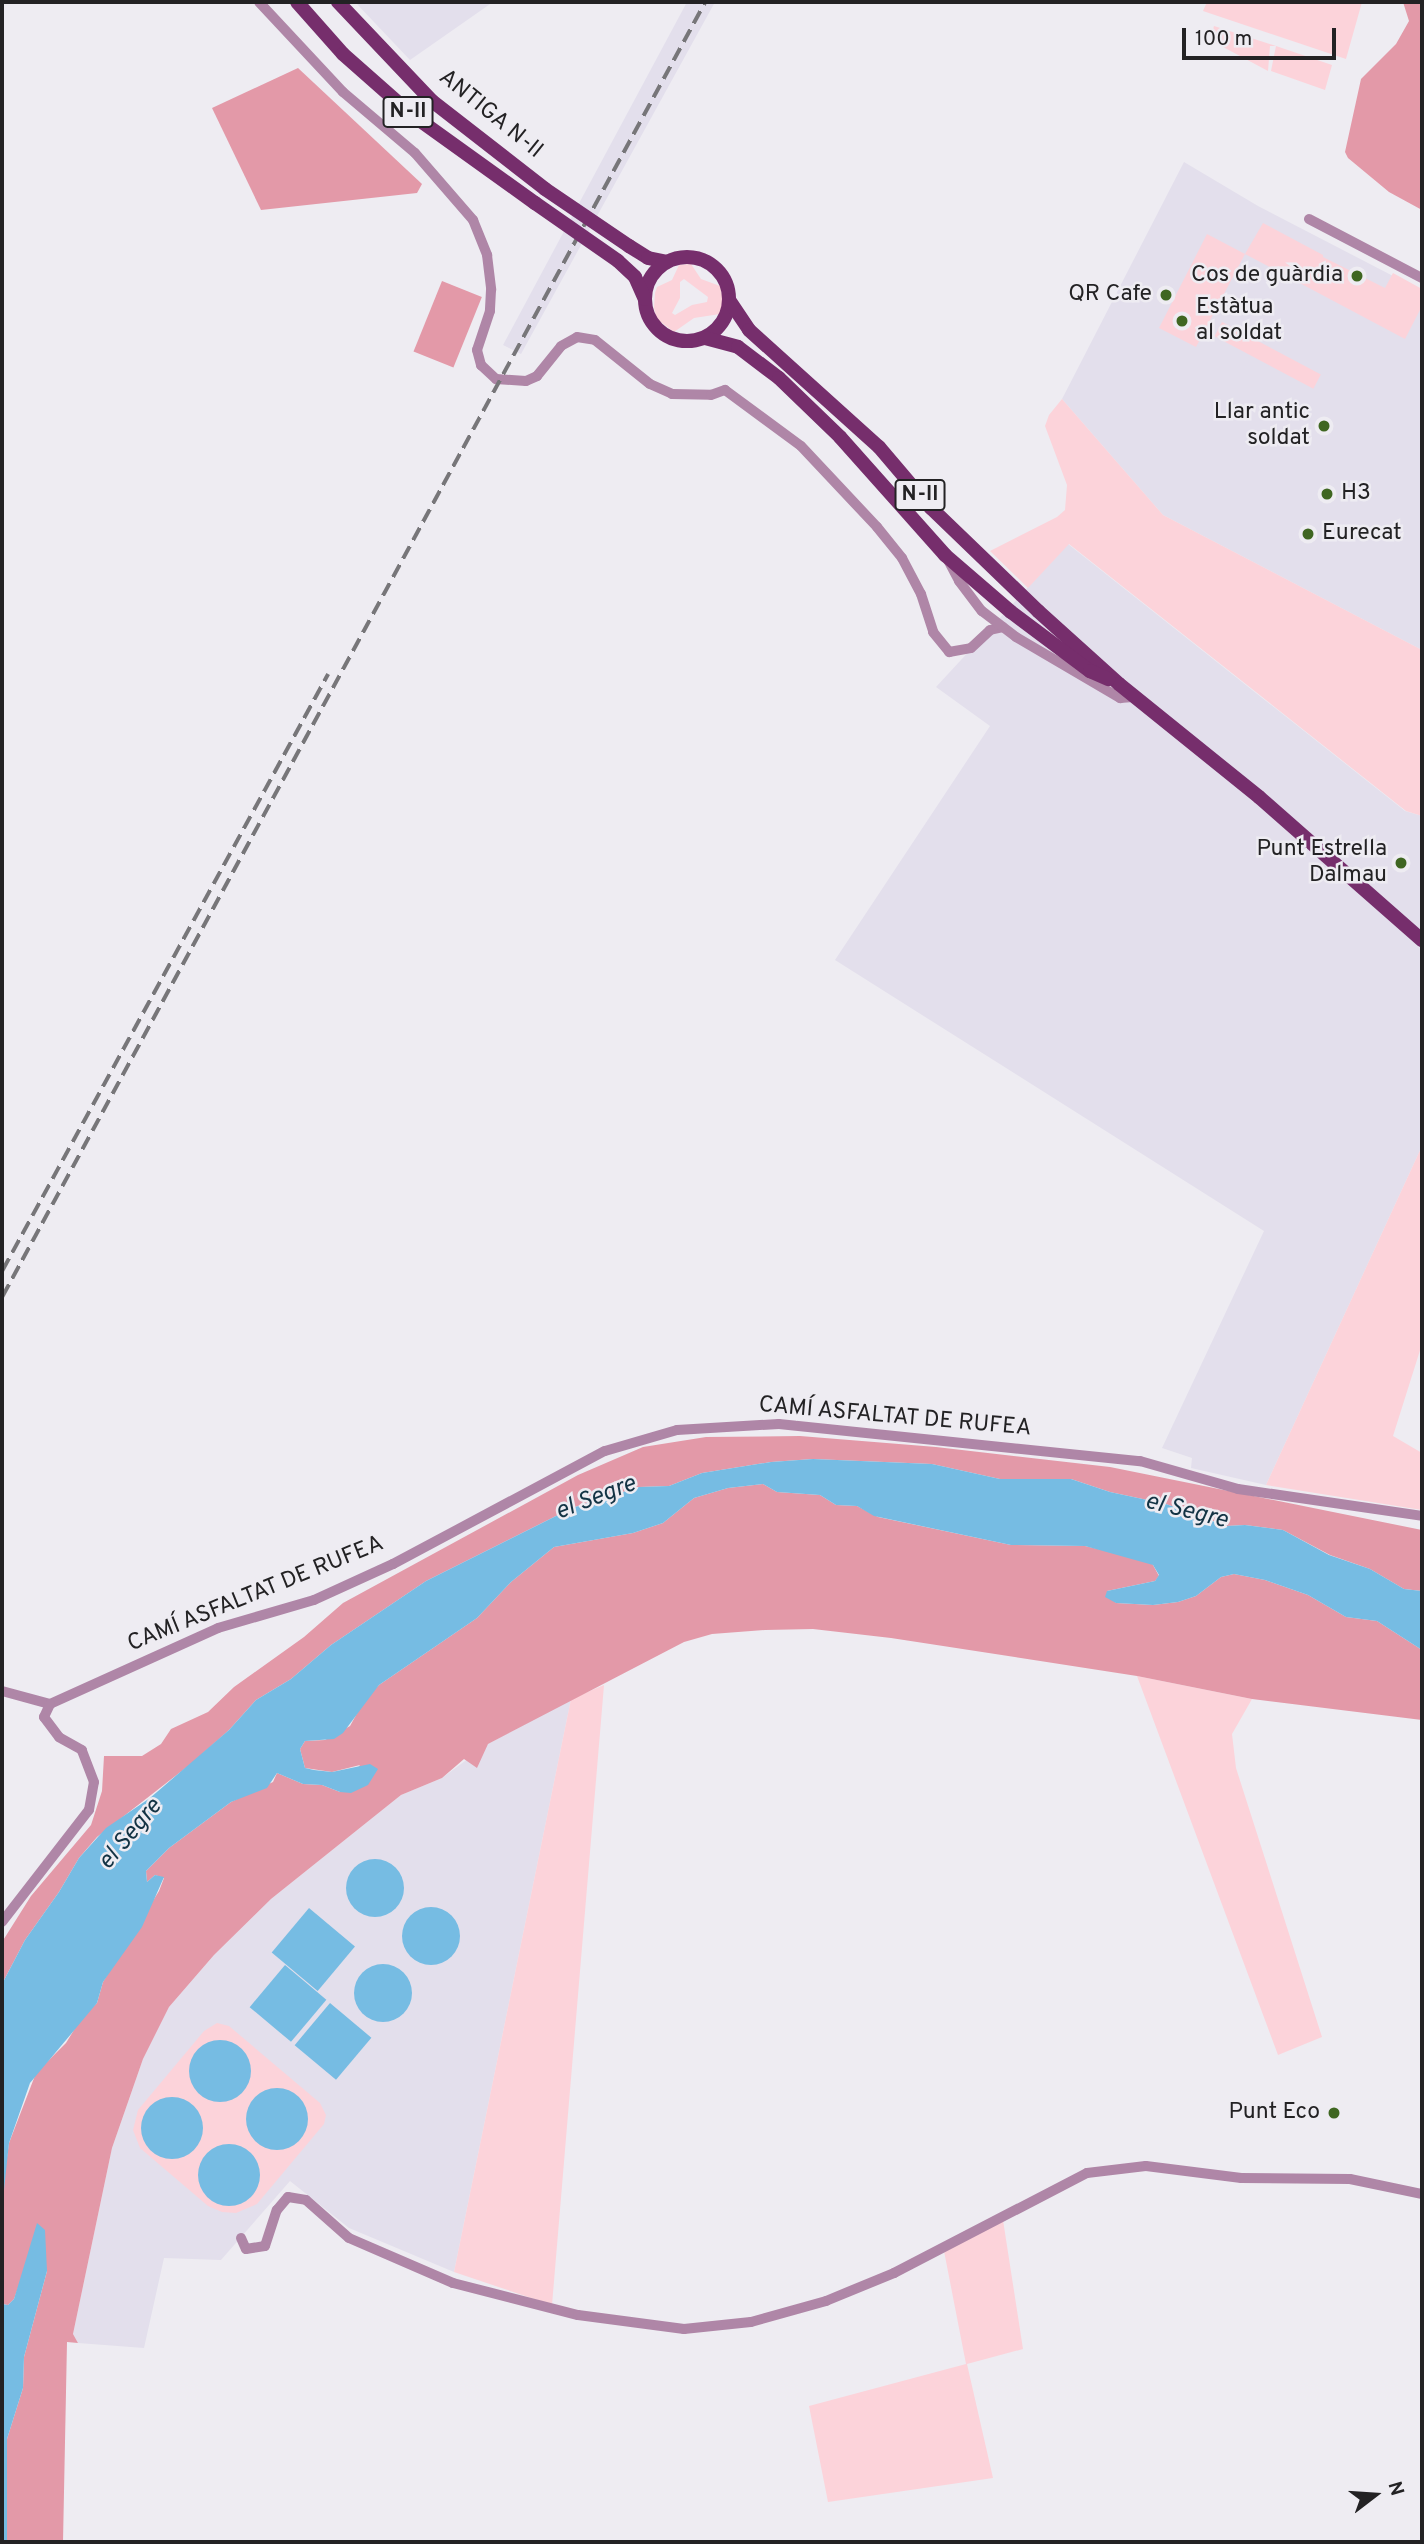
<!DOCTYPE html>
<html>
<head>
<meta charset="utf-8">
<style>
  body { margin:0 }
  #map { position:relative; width:1424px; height:2544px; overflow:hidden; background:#eeecf2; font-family:Overpass,sans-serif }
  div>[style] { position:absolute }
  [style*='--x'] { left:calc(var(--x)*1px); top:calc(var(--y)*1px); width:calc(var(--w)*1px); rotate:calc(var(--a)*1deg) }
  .built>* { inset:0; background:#e3dfec }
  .green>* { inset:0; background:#fcd3da; transform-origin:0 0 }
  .forest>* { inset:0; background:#e399a8; transform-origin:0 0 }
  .water>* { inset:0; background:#76bce3; transform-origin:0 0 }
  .round { border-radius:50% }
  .minor>* { height:10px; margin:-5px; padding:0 5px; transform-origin:5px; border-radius:5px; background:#af86a7 }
  .major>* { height:14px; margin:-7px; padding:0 7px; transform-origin:7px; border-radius:7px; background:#762e6c }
  .major>.ring { margin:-7px; padding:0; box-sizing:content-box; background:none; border:14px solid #762e6c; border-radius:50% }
  .rail>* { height:3.5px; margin-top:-1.75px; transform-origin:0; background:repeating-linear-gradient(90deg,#777679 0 14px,transparent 0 21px) }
  .major-bridge>* { height:14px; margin:-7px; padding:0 7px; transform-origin:7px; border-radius:7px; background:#762e6c }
  .dots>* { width:19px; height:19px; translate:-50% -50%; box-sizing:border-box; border:4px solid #eeecf2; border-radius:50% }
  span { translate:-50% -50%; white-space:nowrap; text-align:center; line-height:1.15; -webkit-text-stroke:5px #eeecf2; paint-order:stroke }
  .shield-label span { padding:2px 5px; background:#eeecf2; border:2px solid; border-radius:5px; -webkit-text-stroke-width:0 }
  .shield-label { font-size:21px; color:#232224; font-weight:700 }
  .street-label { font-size:23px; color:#232224 }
  .poi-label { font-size:23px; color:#232224 }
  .right { translate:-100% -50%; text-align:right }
  .left { translate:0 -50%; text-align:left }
  .water-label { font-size:24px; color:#133344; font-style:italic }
  .frame { position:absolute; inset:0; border:4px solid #232224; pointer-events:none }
  .north { position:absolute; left:1340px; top:2460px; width:70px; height:70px; -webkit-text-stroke:5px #eeecf2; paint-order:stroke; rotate:73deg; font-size:19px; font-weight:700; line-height:28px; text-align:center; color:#232224 }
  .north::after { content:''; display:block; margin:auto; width:24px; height:32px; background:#232224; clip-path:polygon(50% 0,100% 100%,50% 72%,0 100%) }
  .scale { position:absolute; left:1182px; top:28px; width:154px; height:32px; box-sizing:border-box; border:4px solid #232224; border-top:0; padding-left:9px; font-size:21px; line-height:24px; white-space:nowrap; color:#232224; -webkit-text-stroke:5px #eeecf2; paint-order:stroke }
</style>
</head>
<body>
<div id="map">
  <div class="built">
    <div style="clip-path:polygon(355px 2px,493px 2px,410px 60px)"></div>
    <div style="clip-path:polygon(687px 2px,715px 2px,521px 354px,503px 345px)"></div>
    <div style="clip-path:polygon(1184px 162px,1258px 206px,1422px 291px,1422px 650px,1163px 515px,1062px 399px)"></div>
    <div style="clip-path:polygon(1068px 544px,1405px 811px,1422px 816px,1422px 1146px,1266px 1485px,1191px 1468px,1192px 1458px,1162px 1448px,1264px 1231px,835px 960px,990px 726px,936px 687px)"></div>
    <div style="clip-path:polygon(571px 1699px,454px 2272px,349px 2228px,290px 2181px,221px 2260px,164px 2258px,144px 2348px,78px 2343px,73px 2334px,112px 2148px,143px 2059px,169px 2007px,214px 1955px,271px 1899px,401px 1795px,442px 1778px,488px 1744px)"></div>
  </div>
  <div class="green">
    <div style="clip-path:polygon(1207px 2px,1362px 2px,1346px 59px,1203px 11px)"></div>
    <div style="clip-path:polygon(1214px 26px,1276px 46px,1332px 65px,1325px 90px,1271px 71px,1276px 46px,1270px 46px,1268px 71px,1210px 40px)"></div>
    <div style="clip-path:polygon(1263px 223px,1323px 255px,1323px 257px,1385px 288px,1393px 273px,1422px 289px,1422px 306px,1405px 339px,1245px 254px,1196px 347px,1159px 328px,1207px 234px,1245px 254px)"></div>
    <div style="clip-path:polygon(evenodd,691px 264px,701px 279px,720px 286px,724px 304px,720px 314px,694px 318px,674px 332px,657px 319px,654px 308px,655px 293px,657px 287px,672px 280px,679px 265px,691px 264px,684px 279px,708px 297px,707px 302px,692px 305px,675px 315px,672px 313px,680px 298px,680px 282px,684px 279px)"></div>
    <div style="left:1222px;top:322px;width:112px;height:16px;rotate:28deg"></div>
    <div style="clip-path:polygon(1062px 399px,1163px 515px,1422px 650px,1422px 816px,1406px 811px,1069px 544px,1028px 588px,990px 551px,1057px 517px,1065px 510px,1067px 485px,1045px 426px,1049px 415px)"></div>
    <div style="clip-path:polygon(1422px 1146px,1422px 1344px,1393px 1436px,1422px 1453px,1422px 1510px,1266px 1485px)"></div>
    <div style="clip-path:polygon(1137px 1676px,1252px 1699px,1232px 1734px,1236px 1768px,1322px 2037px,1278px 2055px)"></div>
    <div style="clip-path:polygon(604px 1685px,552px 2305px,454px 2272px,571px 1699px)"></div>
    <div style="clip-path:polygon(217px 2023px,229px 2026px,320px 2103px,326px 2115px,324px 2124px,257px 2204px,236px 2213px,222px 2212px,208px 2206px,140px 2148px,133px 2130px,138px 2110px,204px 2031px)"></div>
    <div style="clip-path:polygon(1003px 2220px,1023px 2349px,967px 2364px,993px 2478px,828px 2502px,809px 2406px,966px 2364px,944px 2251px)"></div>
  </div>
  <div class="forest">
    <div style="clip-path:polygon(1403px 2px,1422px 2px,1422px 210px,1389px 192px,1348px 158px,1345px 152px,1361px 79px,1396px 44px,1409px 21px)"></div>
    <div style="clip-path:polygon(298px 68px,422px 184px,417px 193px,261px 210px,212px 108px)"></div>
    <div style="left:442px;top:281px;width:43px;height:76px;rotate:22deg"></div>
    <div style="clip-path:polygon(800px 1436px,936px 1447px,1110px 1467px,1422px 1530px,1422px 1591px,1404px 1589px,1370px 1569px,1330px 1555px,1283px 1530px,1245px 1525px,1227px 1526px,1166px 1504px,1110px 1492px,1071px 1479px,1000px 1479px,932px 1464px,813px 1459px,771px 1462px,702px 1473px,669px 1486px,639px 1487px,572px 1508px,426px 1581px,331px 1645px,291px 1679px,256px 1700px,229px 1730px,192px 1763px,97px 1837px,79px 1858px,59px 1892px,25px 1940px,2px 1984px,2px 1942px,31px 1896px,91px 1825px,102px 1791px,104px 1756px,142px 1756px,161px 1744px,171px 1729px,208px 1712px,234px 1687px,304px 1637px,343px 1603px,578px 1475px,643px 1447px,706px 1437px)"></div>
    <div style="clip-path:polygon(763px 1484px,777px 1492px,820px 1495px,836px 1505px,857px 1506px,878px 1517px,1011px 1545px,1085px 1546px,1149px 1561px,1153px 1565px,1159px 1576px,1155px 1581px,1107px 1591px,1116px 1603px,1153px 1605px,1178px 1602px,1196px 1596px,1221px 1577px,1234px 1574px,1265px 1580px,1308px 1595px,1346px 1617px,1377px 1621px,1422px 1650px,1422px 1720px,1252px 1699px,1137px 1676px,891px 1638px,813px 1629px,765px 1630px,712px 1634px,684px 1642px,488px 1744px,477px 1768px,464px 1759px,442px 1778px,401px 1795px,271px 1899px,214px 1955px,169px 2007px,143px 2059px,112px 2148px,73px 2334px,78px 2343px,67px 2342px,63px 2542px,7px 2542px,7px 2439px,23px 2388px,24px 2357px,47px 2271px,31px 2252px,14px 2299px,8px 2305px,2px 2304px,3px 2186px,9px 2143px,36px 2073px,66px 2043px,82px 2017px,97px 2003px,103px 1982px,159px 1891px,164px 1878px,155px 1875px,147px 1882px,146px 1871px,169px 1848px,231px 1802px,273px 1782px,277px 1773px,303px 1784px,322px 1785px,340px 1792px,360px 1765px,332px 1772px,305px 1768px,300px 1749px,305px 1741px,325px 1740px,350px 1726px,365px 1699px,379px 1685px,477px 1618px,511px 1582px,554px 1547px,633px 1533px,663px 1523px,694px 1498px,728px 1488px)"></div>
  </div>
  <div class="water">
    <div style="clip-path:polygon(813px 1459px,932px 1464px,1000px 1479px,1071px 1479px,1110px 1492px,1166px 1504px,1226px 1526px,1245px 1525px,1283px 1530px,1329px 1555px,1370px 1569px,1404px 1589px,1422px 1591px,1422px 1650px,1377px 1621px,1346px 1617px,1308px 1595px,1265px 1580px,1234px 1574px,1221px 1577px,1196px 1596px,1178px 1602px,1153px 1605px,1116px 1603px,1105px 1597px,1107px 1591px,1155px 1581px,1159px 1575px,1153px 1565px,1085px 1546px,1011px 1545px,874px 1516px,857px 1506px,836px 1505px,820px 1495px,777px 1492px,763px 1484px,728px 1488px,694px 1498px,663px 1523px,633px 1533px,554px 1547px,511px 1582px,477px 1618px,379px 1685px,343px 1733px,334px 1739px,305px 1741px,300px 1749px,305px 1768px,314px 1770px,332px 1772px,370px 1764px,378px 1769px,368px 1785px,351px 1793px,340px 1792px,322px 1785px,303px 1784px,277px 1773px,267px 1788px,231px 1802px,169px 1848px,146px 1871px,147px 1882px,155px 1875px,164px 1877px,142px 1927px,103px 1982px,97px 2003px,30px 2083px,9px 2143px,2px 2209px,2px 1984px,25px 1940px,59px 1892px,79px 1858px,106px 1828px,150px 1798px,229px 1730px,256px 1700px,291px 1679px,331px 1645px,426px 1581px,572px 1508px,639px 1487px,669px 1486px,702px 1473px,771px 1462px)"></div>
    <div class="round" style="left:346px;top:1859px;width:58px;height:58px"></div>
    <div class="round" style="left:402px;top:1907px;width:58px;height:58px"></div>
    <div style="left:309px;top:1908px;width:60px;height:58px;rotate:40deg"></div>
    <div class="round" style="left:354px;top:1964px;width:58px;height:58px"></div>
    <div style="left:285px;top:1965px;width:54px;height:55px;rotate:40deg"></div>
    <div style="left:330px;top:2003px;width:54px;height:55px;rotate:40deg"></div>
    <div class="round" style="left:189px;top:2040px;width:62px;height:62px"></div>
    <div class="round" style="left:246px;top:2088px;width:62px;height:62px"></div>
    <div class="round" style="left:141px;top:2097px;width:62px;height:62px"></div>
    <div class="round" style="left:198px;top:2144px;width:62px;height:62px"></div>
    <div style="clip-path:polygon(37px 2223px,45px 2230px,47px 2271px,24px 2357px,23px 2388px,7px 2439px,7px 2542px,2px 2542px,2px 2304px,8px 2305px,14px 2299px)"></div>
  </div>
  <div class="minor">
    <div style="--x:259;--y:2;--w:123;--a:47"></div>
    <div style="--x:343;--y:92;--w:94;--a:40.3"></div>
    <div style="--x:415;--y:153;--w:89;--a:49.1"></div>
    <div style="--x:473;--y:220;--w:38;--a:68"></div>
    <div style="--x:487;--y:255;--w:35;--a:83"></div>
    <div style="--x:491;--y:290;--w:21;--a:93"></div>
    <div style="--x:490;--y:311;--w:41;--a:108.4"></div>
    <div style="--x:477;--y:350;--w:16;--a:75"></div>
    <div style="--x:481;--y:365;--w:21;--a:43"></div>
    <div style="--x:496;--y:379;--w:30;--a:4"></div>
    <div style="--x:526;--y:381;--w:12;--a:-24"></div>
    <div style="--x:537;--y:376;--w:38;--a:-51"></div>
    <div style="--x:561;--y:346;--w:18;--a:-29"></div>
    <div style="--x:577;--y:337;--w:18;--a:9"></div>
    <div style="--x:595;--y:340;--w:70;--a:38.7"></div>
    <div style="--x:650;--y:384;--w:24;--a:24"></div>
    <div style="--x:672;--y:394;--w:39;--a:1"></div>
    <div style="--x:711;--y:395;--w:15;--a:-20"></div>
    <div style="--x:725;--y:390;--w:94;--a:36.4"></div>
    <div style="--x:801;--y:446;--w:111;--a:46.8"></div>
    <div style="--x:877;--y:527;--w:40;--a:51"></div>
    <div style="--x:902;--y:558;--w:41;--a:62.2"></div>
    <div style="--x:921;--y:594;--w:40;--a:72"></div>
    <div style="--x:933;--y:632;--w:26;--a:51"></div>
    <div style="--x:949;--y:652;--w:22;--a:-10"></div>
    <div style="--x:971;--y:648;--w:26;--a:-43"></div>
    <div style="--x:990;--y:630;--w:13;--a:-13"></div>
    <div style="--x:1309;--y:219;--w:127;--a:27.6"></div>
    <div style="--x:948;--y:560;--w:24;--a:62"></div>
    <div style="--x:959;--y:581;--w:38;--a:53"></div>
    <div style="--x:982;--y:611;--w:43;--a:37.4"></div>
    <div style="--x:1016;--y:637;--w:121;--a:30.4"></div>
    <div style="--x:1120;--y:698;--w:16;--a:-4"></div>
    <div style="--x:2;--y:1691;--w:50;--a:15.2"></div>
    <div style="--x:50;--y:1704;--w:184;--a:-24.3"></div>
    <div style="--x:218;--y:1628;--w:100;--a:-16.3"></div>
    <div style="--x:314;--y:1600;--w:87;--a:-24.5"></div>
    <div style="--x:393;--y:1564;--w:240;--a:-28.1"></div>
    <div style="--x:605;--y:1451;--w:75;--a:-16.3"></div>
    <div style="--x:677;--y:1430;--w:102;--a:-3.4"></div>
    <div style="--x:779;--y:1424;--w:363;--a:5.9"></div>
    <div style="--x:1140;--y:1461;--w:102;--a:15.9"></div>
    <div style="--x:1238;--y:1489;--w:186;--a:8.3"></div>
    <div style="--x:2;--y:1922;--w:142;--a:-52.2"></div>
    <div style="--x:89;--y:1810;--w:28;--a:-80"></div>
    <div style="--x:94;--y:1782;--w:34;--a:-111"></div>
    <div style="--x:82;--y:1750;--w:26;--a:-151"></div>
    <div style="--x:59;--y:1737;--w:25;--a:-127"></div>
    <div style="--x:44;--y:1717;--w:14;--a:-65"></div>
    <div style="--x:241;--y:2238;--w:12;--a:66"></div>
    <div style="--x:246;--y:2249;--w:19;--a:-9"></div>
    <div style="--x:265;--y:2246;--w:38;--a:-72"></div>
    <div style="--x:277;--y:2210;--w:17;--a:-50"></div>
    <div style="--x:288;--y:2197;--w:18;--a:9"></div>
    <div style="--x:306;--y:2200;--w:57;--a:41.5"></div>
    <div style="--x:349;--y:2238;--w:113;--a:23.4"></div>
    <div style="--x:453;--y:2283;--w:129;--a:14.4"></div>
    <div style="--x:578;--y:2315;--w:107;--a:7.5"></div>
    <div style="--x:684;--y:2329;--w:67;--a:-6"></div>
    <div style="--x:751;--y:2322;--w:78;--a:-15.6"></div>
    <div style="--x:826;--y:2301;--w:74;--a:-22.4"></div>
    <div style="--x:894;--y:2273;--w:217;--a:-27.4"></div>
    <div style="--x:1087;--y:2173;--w:59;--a:-6.8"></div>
    <div style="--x:1146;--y:2166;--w:96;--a:7.2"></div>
    <div style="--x:1241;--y:2178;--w:109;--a:0.5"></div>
    <div style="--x:1350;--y:2179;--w:74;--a:11.8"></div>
  </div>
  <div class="major">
    <div style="--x:297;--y:2;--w:69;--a:48.5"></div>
    <div style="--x:343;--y:54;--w:91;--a:41.4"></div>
    <div style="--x:411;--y:114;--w:153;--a:35.7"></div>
    <div style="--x:338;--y:2;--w:137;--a:46.5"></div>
    <div style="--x:432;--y:101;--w:143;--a:37.9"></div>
    <div style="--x:629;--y:246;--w:22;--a:32"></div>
    <div style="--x:648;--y:258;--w:19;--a:12"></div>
    <div class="ring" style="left:645px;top:257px;width:70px;height:70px"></div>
    <div style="--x:618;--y:261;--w:23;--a:43"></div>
    <div style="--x:635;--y:277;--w:24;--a:66"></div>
    <div style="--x:729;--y:300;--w:36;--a:56"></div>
    <div style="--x:749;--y:330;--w:175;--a:42"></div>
    <div style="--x:879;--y:447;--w:80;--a:49.6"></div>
    <div style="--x:931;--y:508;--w:149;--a:43.9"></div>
    <div style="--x:1038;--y:611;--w:109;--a:42"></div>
    <div style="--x:1119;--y:684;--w:180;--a:38.9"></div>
    <div style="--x:1259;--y:797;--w:217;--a:41.3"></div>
    <div style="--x:705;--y:338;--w:34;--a:15"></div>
    <div style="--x:738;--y:347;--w:51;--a:37.1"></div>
    <div style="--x:779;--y:378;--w:85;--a:44"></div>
    <div style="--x:840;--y:437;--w:158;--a:48.3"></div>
    <div style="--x:945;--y:555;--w:87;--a:40.8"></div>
    <div style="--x:1011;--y:612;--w:99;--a:36.8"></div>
    <div style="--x:1090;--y:671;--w:20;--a:24"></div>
  </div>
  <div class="rail">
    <div style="--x:2;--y:1271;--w:680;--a:-61.36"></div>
    <div style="--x:2;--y:1297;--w:1474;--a:-61.5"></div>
  </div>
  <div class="major-bridge">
    <div style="--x:545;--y:189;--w:102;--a:34.2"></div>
    <div style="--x:535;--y:203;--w:101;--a:34.9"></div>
  </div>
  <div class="dots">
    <div style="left:1357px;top:276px;background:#3f6621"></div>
    <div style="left:1166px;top:295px;background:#3f6621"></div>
    <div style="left:1182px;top:321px;background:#3f6621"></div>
    <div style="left:1324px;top:426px;background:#3f6621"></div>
    <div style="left:1327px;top:494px;background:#3f6621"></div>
    <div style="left:1308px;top:534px;background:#3f6621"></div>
    <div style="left:1401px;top:863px;background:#3f6621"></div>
    <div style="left:1334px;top:2113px;background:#3f6621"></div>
  </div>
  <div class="shield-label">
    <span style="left:408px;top:112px">N-II</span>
    <span style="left:920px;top:495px">N-II</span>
  </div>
  <div class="street-label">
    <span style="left:490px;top:115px;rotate:39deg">ANTIGA N-II</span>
    <span style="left:895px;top:1418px;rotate:5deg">CAMÍ ASFALTAT DE RUFEA</span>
    <span style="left:256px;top:1595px;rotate:-22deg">CAMÍ ASFALTAT DE RUFEA</span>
  </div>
  <div class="poi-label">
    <span class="right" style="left:1343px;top:276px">Cos de guàrdia</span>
    <span class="right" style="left:1152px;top:295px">QR Cafe</span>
    <span class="left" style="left:1196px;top:321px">Estàtua<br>al soldat</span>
    <span class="right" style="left:1310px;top:426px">Llar antic<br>soldat</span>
    <span class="left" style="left:1341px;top:494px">H3</span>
    <span class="left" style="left:1322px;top:534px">Eurecat</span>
    <span class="right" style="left:1387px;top:863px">Punt Estrella<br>Dalmau</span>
    <span class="right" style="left:1320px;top:2113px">Punt Eco</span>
  </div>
  <div class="water-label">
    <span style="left:596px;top:1499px;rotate:-21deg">el Segre</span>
    <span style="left:1186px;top:1512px;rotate:14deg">el Segre</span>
    <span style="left:131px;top:1835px;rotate:-50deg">el Segre</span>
  </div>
  <div class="frame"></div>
  <div class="north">N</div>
  <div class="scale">100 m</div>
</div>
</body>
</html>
